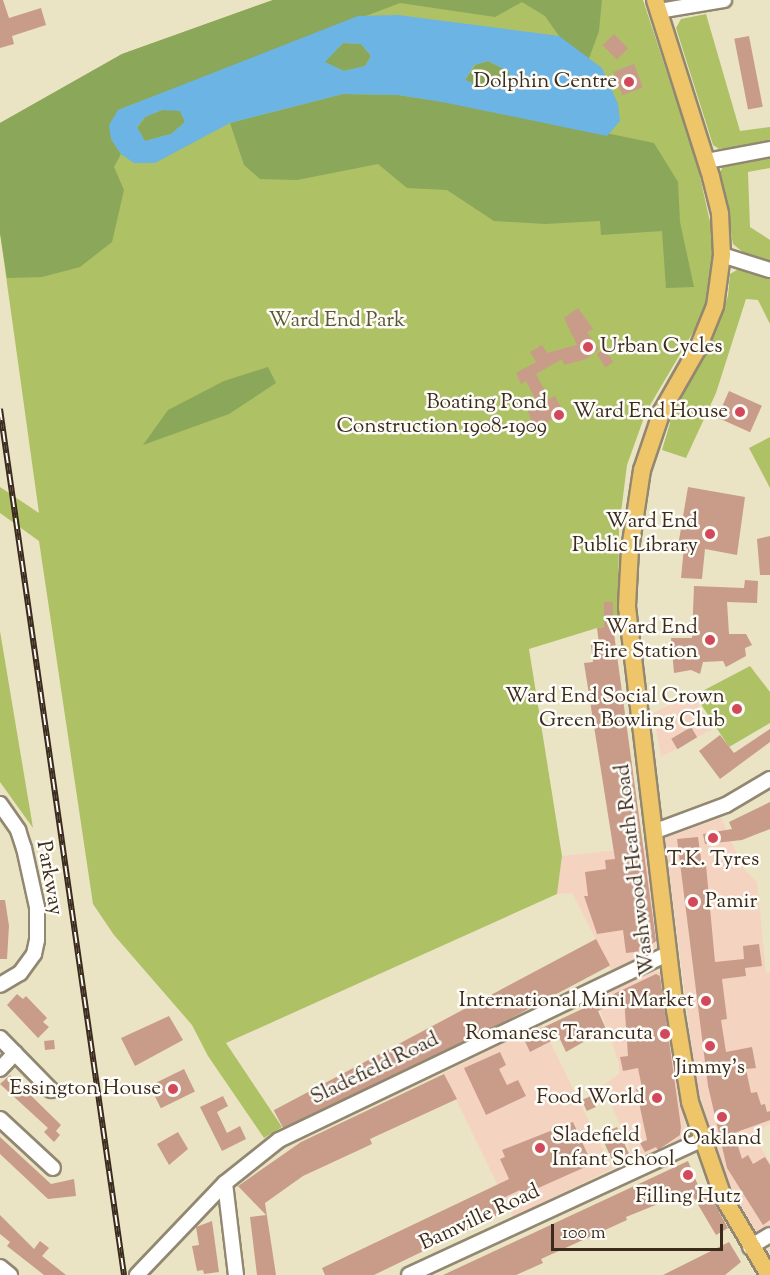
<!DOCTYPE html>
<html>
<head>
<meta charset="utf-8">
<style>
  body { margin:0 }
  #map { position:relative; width:770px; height:1275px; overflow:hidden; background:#eae4c4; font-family:"Sorts Mill Goudy",serif }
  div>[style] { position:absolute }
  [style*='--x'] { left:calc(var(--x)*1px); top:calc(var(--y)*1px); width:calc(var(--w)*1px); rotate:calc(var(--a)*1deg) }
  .built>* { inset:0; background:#f5d3c1; transform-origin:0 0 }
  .green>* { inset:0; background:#aec165 }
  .forest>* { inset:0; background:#8aa75a }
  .water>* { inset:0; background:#6bb4e3 }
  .building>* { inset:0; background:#c99b89; transform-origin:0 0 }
  .roads { filter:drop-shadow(2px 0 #928771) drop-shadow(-2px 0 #928771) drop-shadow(0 2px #928771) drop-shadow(0 -2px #928771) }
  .minor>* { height:14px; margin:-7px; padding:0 7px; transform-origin:7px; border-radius:7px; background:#fff }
  .major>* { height:16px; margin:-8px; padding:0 8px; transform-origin:8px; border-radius:8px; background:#eec569 }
  .rail>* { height:6px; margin-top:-3px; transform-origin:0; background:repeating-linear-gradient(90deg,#fdfcf7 0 11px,#3b2a1e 0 22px); box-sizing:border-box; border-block:2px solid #3b2a1e }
  .dots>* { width:16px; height:16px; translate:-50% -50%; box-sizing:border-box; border:3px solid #fdfcf7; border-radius:50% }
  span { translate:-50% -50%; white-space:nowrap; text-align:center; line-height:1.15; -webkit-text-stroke:5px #fdfcf7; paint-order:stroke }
  .poi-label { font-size:21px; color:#3b2a1e }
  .right { translate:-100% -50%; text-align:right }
  .left { translate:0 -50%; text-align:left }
  .park-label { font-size:21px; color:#5e5733 }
  .street-label { font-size:21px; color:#3b2a1e }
  .scale { position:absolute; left:551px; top:1224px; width:172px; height:27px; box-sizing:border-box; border:3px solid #3b2a1e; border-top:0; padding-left:8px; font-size:18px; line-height:21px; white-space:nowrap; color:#3b2a1e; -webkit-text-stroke:4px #fdfcf7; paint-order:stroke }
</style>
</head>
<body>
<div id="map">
  <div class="built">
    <div style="clip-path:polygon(691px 694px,714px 728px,661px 757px,653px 713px)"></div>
    <div style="clip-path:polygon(721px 818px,744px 869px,757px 882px,766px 973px,770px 972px,770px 1123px,754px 1136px,770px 1163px,770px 1226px,757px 1235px,722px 1169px,696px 1081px,665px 838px)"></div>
    <div style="clip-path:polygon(645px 847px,660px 945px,612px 971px,572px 893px,557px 894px,562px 856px)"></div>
    <div style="clip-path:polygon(651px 971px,662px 972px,686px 1130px,682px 1138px,634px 1159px,603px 1085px,619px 1074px,619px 1063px,596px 999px)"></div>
    <div style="left:542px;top:1025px;width:160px;height:110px;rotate:64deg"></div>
  </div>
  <div class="green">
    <div style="clip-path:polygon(273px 0,643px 0,697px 163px,716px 249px,709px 305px,646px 412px,627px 465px,619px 528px,618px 626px,597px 628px,529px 649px,562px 856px,557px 894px,226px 1043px,282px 1127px,264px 1138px,208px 1056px,192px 1025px,114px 935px,93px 904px,39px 541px,0 513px,0 487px,39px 513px,0 233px,0 123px,122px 54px)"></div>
    <div style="clip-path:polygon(706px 14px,740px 131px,770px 127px,770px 142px,719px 149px,713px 145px,676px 28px,681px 19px)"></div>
    <div style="clip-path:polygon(770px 156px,770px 168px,748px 172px,750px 227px,770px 240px,770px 261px,744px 253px,733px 244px,720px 172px,724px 165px)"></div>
    <div style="clip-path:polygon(742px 267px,770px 277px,770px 324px,758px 300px,746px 299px,716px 393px,686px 458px,662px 450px,670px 423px,666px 417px,711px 339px,728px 296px,730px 274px)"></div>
    <div style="clip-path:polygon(770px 437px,770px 488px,749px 448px)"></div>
    <div style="clip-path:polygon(0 631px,33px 828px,0 782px)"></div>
    <div style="clip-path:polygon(750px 666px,770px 692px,770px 723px,729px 747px,695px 695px)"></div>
  </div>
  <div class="forest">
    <div style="clip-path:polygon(273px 0,602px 0,599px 31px,588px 61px,559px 36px,545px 16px,522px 2px,495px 17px,400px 3px,118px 110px,111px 139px,121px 154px,114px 167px,124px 190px,112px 242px,80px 267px,42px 277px,7px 278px,0 233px,0 123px,122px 54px)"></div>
    <div style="clip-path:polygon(343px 43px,361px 44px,371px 56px,365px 66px,344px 71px,324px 62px)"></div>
    <div style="clip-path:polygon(488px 61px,510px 72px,504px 85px,484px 88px,465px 80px,475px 65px)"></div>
    <div style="clip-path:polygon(343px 94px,398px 95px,490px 109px,654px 143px,678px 182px,680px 222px,694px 287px,666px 288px,662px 231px,601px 235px,600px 221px,545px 224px,494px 221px,447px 190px,407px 188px,378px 164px,297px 180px,260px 179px,244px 165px,230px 123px)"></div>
    <div style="clip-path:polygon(162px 110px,180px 110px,185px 122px,171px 134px,145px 141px,137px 128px,145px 117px)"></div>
    <div style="clip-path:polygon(268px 367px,276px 383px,229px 414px,143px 445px,168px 410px,224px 381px)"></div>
  </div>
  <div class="water">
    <div style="clip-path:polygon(evenodd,398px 15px,559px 36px,602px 68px,618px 104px,620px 121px,607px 136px,442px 102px,398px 95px,343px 94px,230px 123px,155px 163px,134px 163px,121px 154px,111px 139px,109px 125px,118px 110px,358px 16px,398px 15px,343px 43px,361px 44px,371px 56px,365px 66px,344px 71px,325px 62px,343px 43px,398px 15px,488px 61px,510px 72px,504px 85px,484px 88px,465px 80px,474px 65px,488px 61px,398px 15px,162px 110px,180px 111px,185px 122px,171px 134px,145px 141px,137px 127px,145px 117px,162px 110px)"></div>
  </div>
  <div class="building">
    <div style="clip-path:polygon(0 0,3px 0,9px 18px,41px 8px,46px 25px,12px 36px,14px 44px,0 48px)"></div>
    <div style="left:614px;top:34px;width:20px;height:16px;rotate:45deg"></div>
    <div style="left:749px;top:36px;width:72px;height:15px;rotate:79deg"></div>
    <div style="left:634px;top:64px;width:25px;height:22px;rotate:69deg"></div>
    <div style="clip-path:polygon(578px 308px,593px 329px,587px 332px,599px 349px,586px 359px,564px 365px,562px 359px,536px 374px,549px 399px,555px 396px,564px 413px,534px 429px,526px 405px,536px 400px,526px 381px,521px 384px,516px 373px,536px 362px,530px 352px,542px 345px,547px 353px,577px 345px,564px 318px)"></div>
    <div style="left:604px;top:349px;width:16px;height:9px;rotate:55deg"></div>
    <div style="left:729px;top:391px;width:36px;height:29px;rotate:24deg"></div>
    <div style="clip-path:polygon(688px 487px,745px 497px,737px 555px,705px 549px,702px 579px,681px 578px,684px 547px,678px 546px)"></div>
    <div style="clip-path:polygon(770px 536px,770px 575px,760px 575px,757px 539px)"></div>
    <div style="clip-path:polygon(745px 580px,758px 581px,757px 603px,727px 602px,729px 634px,746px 634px,752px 645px,745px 648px,746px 656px,726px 667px,723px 661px,703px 662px,700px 674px,691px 670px,674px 673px,671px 638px,692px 638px,694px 586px,744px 588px)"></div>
    <div style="clip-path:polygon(604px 602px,613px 602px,613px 626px,656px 941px,643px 951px,626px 953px,623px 930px,597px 934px,584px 896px,588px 896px,585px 872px,606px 869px,605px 860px,615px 859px,584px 663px,593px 662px,591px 645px,599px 644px,597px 628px,604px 627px)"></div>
    <div style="left:691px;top:727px;width:12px;height:23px;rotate:59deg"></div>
    <div style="clip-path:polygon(770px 729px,770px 742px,720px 779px,699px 751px,720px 735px,734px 753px)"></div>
    <div style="clip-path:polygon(770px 802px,770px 829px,742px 840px,705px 844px,703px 834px,732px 829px,729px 822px)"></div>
    <div style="clip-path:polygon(698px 837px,702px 866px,706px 865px,715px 962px,744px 959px,743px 946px,759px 944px,762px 966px,745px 968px,746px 976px,722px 979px,727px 1019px,721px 1020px,726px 1052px,752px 1047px,756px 1068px,746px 1069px,751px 1093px,757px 1092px,761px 1105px,765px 1104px,767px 1112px,770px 1111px,770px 1120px,734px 1133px,742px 1159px,748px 1155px,753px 1164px,765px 1157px,770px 1165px,770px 1220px,763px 1225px,727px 1168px,708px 1086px,677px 839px)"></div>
    <div style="clip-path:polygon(0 900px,5px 900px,9px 926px,7px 959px,0 959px)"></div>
    <div style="left:596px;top:939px;width:30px;height:365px;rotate:62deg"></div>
    <div style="clip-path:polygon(656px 974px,660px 976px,681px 1127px,680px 1135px,658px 1150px,656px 1147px,645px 1152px,640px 1143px,647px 1140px,636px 1089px,642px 1088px,638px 1068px,623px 1071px,620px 1057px,628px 1056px,624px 998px,598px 1011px,606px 1029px,566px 1052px,559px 1037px,530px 1052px,523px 1037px)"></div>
    <div style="clip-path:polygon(17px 994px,23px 999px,26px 996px,47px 1018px,43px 1022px,49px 1027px,38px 1038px,7px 1005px)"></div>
    <div style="clip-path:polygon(169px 1016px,183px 1040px,135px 1066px,121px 1038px)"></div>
    <div style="left:54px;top:1040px;width:9px;height:10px;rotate:84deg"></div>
    <div style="clip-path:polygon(500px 1052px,506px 1065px,499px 1069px,507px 1085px,518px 1080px,526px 1096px,486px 1115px,464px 1068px)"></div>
    <div style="left:184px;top:1069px;width:25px;height:38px;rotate:64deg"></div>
    <div style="clip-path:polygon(444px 1074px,457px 1099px,370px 1139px,372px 1144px,303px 1176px,265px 1203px,276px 1275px,257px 1275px,250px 1217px,266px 1215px,238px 1186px,301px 1142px)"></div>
    <div style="clip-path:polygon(10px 1075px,61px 1125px,56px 1131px,60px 1135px,54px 1142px,44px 1132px,48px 1128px,0 1084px)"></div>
    <div style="clip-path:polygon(223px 1096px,228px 1106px,217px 1112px,227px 1133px,240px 1126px,246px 1139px,222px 1151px,200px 1107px)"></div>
    <div style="left:591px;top:1096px;width:12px;height:10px;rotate:66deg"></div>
    <div style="clip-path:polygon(573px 1122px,592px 1164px,536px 1189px,539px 1195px,525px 1201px,520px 1190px,501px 1199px,506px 1211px,374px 1275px,325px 1275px,322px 1268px,509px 1179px,500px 1159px,505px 1157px,502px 1150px)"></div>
    <div style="left:617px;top:1127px;width:30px;height:18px;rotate:66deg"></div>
    <div style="clip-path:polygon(178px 1132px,188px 1149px,169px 1165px,157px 1144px)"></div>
    <div style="clip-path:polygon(0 1137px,51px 1184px,74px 1179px,76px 1196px,48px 1199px,0 1154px)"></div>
    <div style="clip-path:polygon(688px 1161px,702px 1195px,708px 1192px,728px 1228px,716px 1235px,690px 1191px,626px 1217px,627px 1220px,541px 1259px,543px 1263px,516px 1275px,443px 1275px)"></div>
    <div style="clip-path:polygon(0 1215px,34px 1249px,40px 1241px,49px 1248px,42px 1256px,66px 1275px,44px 1275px,7px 1246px,10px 1242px,0 1234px)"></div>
    <div style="clip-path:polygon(212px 1221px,219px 1272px,204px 1274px,203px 1270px,197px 1271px,192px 1246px,199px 1245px,196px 1227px)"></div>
    <div style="clip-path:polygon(729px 1242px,741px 1262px,725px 1275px,663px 1275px)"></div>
  </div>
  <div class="roads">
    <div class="minor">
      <div style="--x:659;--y:11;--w:66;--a:-9.6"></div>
      <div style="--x:707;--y:161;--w:64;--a:-10.8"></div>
      <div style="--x:722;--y:255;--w:50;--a:17.4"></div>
      <div style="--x:0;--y:804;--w:32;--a:55"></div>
      <div style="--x:18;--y:830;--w:19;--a:72"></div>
      <div style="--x:24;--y:848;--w:60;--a:77.6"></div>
      <div style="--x:37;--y:907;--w:33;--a:90"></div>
      <div style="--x:37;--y:940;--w:14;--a:102"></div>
      <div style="--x:34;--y:954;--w:24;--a:126"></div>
      <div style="--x:20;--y:973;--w:23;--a:149"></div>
      <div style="--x:653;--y:832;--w:78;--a:-20.3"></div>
      <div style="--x:726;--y:805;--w:51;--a:-30.6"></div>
      <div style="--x:0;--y:1038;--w:73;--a:45.6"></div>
      <div style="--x:0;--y:1069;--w:22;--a:-47"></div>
      <div style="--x:0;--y:1119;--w:72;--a:42.8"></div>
      <div style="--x:225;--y:1183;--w:93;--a:83.2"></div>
      <div style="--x:750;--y:1247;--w:23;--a:-31"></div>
      <div style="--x:0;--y:1267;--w:13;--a:39"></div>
      <div style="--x:137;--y:1275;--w:127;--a:-46.3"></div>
      <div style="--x:225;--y:1183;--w:69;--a:-38.5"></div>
      <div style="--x:279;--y:1140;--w:431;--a:-25.6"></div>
      <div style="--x:409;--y:1275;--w:322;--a:-24.8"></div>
    </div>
    <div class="major">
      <div style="--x:655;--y:0;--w:186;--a:72.4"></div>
      <div style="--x:711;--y:177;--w:38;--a:76"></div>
      <div style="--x:720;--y:214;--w:41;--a:87.2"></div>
      <div style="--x:722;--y:255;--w:51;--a:97.8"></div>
      <div style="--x:715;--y:306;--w:45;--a:112"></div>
      <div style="--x:698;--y:348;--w:73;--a:119.7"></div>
      <div style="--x:662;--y:411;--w:62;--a:108.7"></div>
      <div style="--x:642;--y:470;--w:80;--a:98.6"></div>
      <div style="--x:630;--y:549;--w:58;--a:93"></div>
      <div style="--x:627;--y:607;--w:406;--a:83.2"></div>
      <div style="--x:675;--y:1010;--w:93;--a:80.7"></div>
      <div style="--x:690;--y:1102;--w:101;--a:70.8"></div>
      <div style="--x:723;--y:1197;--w:91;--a:59.5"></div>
    </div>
  </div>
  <div class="rail">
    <div style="--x:0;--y:409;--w:875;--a:81.85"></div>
  </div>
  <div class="dots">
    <div style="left:629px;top:82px;background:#d1495b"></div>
    <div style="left:588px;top:347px;background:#d1495b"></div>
    <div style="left:740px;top:412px;background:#d1495b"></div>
    <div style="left:559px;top:415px;background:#d1495b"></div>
    <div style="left:710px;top:534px;background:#d1495b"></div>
    <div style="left:710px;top:640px;background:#d1495b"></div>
    <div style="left:737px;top:709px;background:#d1495b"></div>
    <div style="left:713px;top:838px;background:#d1495b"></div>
    <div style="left:693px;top:902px;background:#d1495b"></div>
    <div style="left:706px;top:1001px;background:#d1495b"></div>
    <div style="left:665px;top:1034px;background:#d1495b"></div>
    <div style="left:710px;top:1046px;background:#d1495b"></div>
    <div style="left:173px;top:1089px;background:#d1495b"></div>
    <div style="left:657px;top:1098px;background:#d1495b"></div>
    <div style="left:722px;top:1117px;background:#d1495b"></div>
    <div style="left:540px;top:1148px;background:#d1495b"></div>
    <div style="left:688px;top:1175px;background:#d1495b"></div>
  </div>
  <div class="poi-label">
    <span class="right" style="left:617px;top:82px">Dolphin Centre</span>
    <span class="left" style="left:600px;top:347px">Urban Cycles</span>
    <span class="right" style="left:547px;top:415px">Boating Pond<br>Construction 1908-1909</span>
    <span class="right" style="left:728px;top:412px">Ward End House</span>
    <span class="right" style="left:698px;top:534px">Ward End<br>Public Library</span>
    <span class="right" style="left:698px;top:640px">Ward End<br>Fire Station</span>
    <span class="right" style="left:725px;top:709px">Ward End Social Crown<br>Green Bowling Club</span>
    <span style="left:713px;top:860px">T.K. Tyres</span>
    <span class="left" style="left:705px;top:902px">Pamir</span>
    <span class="right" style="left:694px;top:1001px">International Mini Market</span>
    <span class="right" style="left:653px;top:1034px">Romanesc Tarancuta</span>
    <span style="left:710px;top:1068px">Jimmy's</span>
    <span class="right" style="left:161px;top:1089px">Essington House</span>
    <span class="right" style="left:645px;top:1098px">Food World</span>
    <span class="left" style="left:552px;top:1148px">Sladefield<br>Infant School</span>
    <span style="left:722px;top:1139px">Oakland</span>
    <span style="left:688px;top:1197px">Filling Hutz</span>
  </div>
  <div class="park-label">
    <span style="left:337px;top:321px">Ward End Park</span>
  </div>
  <div class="street-label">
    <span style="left:636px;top:870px;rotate:-97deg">Washwood Heath Road</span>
    <span style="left:49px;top:878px;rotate:80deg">Parkway</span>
    <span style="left:375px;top:1069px;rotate:-26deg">Sladefield Road</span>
    <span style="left:480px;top:1218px;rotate:-25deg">Bamville Road</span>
  </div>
  <div class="scale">100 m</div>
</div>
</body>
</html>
